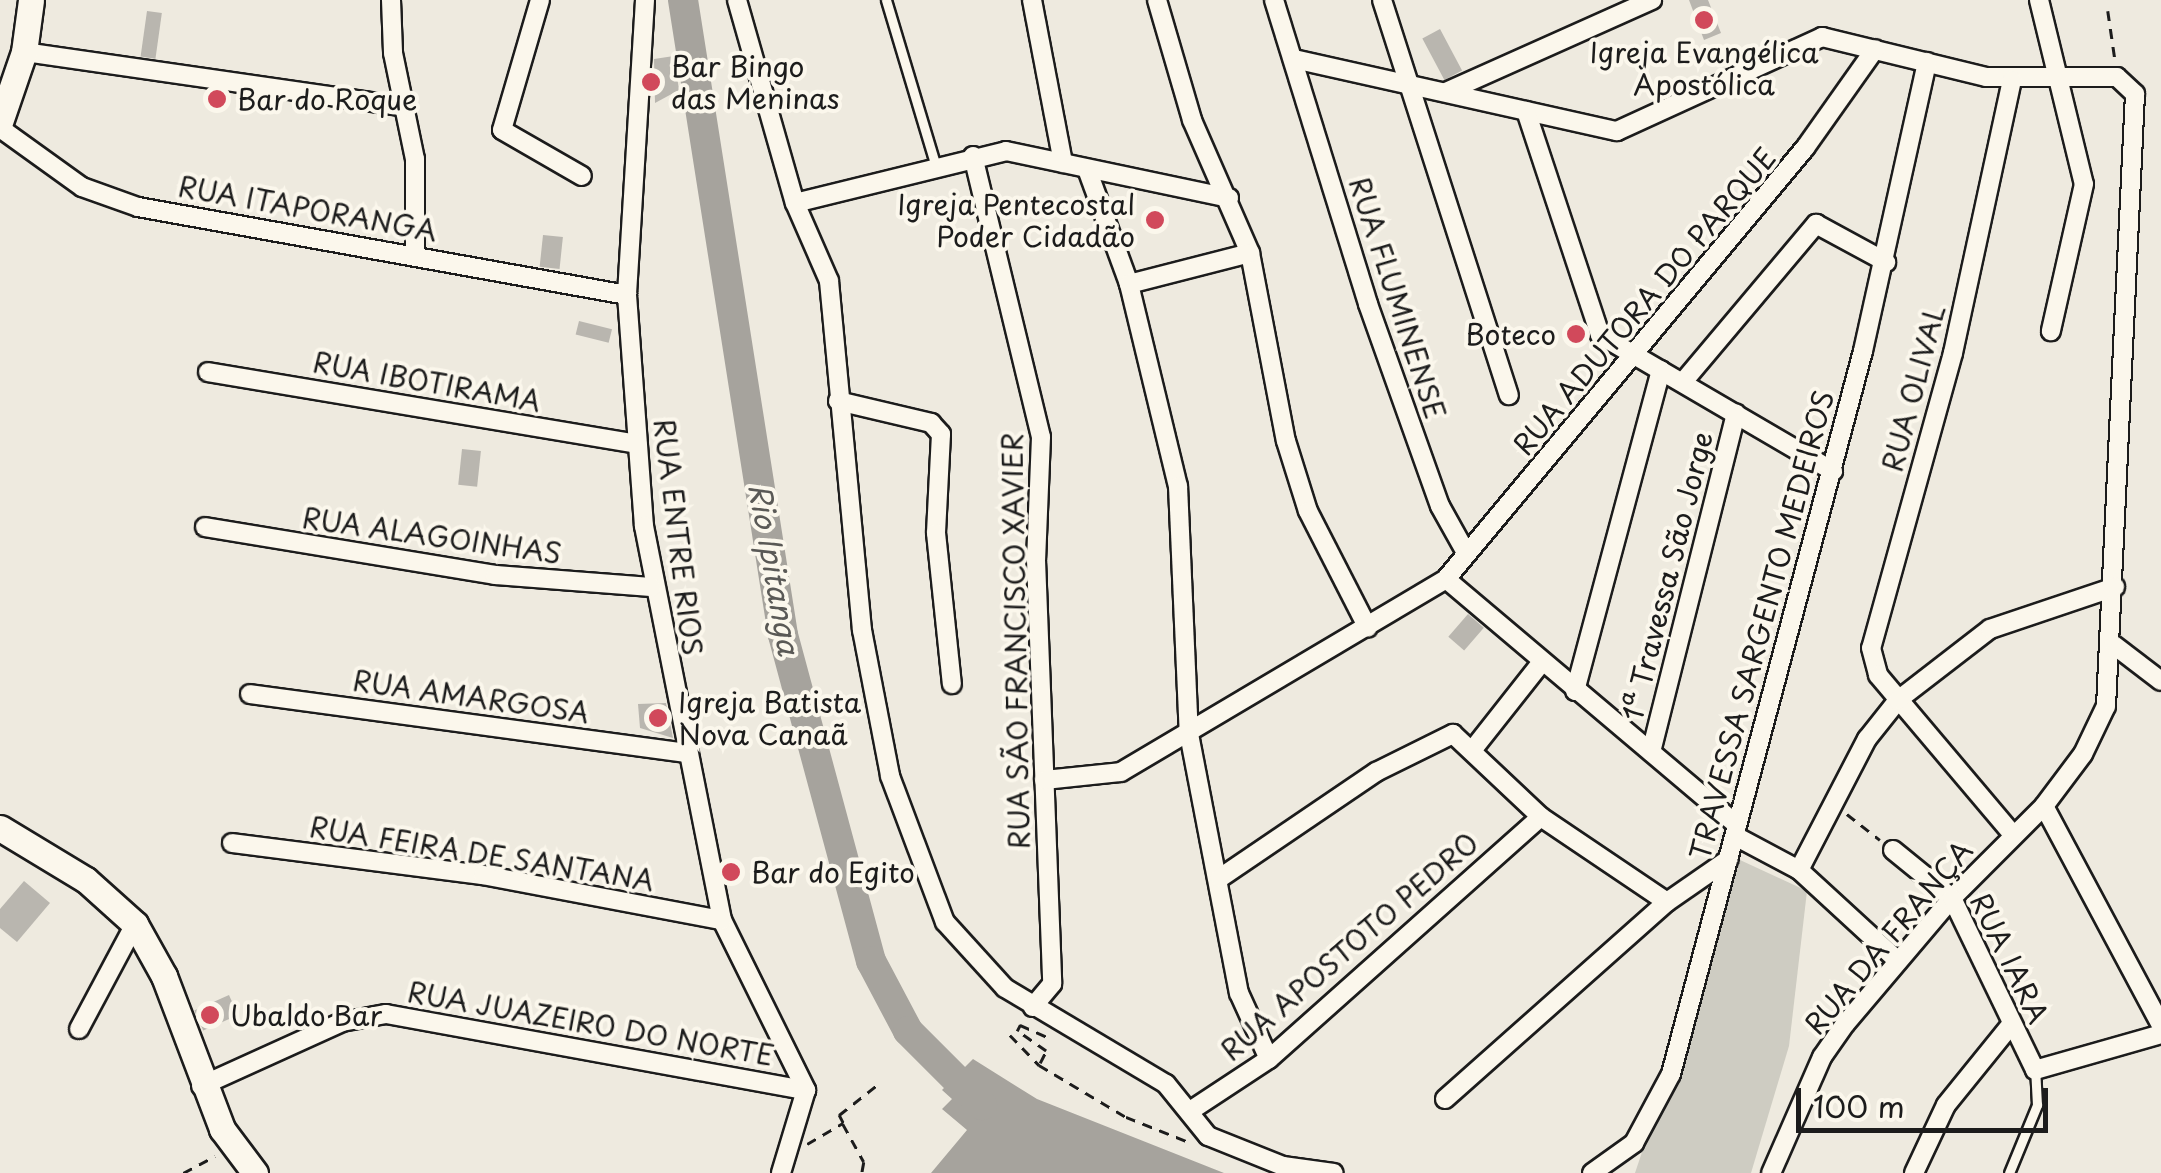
<!DOCTYPE html>
<html>
<head>
<meta charset="utf-8">
<style>
  body { margin:0 }
  #map { position:relative; width:2161px; height:1173px; overflow:hidden; background:#eeeadf; font-family:"Playpen Sans",sans-serif }
  div>[style] { position:absolute }
  [style*='--x'] { left:calc(var(--x)*1px); top:calc(var(--y)*1px); width:calc(var(--w)*1px); rotate:calc(var(--a)*1deg) }
  .green>* { inset:0; background:#ceccc2 }
  .water>* { inset:0; background:#a6a39d }
  .river>* { height:30px; margin:-15px; padding:0 15px; transform-origin:15px; border-radius:15px; background:#a6a39d }
  .building>* { inset:0; background:#b9b6af; transform-origin:0 0 }
  .path>* { height:2.5px; margin-top:-1.25px; transform-origin:0; background:repeating-linear-gradient(90deg,#1c1c1c 0 10px,transparent 0 18px) }
  .roads { filter:drop-shadow(2px 0 #1c1c1c) drop-shadow(-2px 0 #1c1c1c) drop-shadow(0 2px #1c1c1c) drop-shadow(0 -2px #1c1c1c) }
  .lane>* { height:9px; margin:-4.5px; padding:0 4.5px; transform-origin:4.5px; border-radius:4.5px; background:#fbf7ec }
  .street>* { height:18px; margin:-9px; padding:0 9px; transform-origin:9px; border-radius:9px; background:#fbf7ec }
  .secondary>* { height:25px; margin:-12.5px; padding:0 12.5px; transform-origin:12.5px; border-radius:12.5px; background:#fbf7ec }
  .dots>* { width:28px; height:28px; translate:-50% -50%; box-sizing:border-box; border:5px solid #fbf7ec; border-radius:50% }
  span { translate:-50% -50%; white-space:nowrap; text-align:center; line-height:1.15; -webkit-text-stroke:8px #fbf7ec; paint-order:stroke }
  .poi-label { font-size:28px; color:#1c1c1c }
  .left { translate:0 -50%; text-align:left }
  .right { translate:-100% -50%; text-align:right }
  .street-label { font-size:28px; color:#1c1c1c }
  .water-label { font-size:30px; color:#5a5956; font-style:italic }
  .scale { position:absolute; left:1796px; top:1088px; width:252px; height:45px; box-sizing:border-box; border:5px solid #1c1c1c; border-top:0; padding-left:12px; font-size:30px; line-height:35px; white-space:nowrap; color:#1c1c1c; -webkit-text-stroke:8px #fbf7ec; paint-order:stroke }
</style>
</head>
<body>
<div id="map">
  <div class="green">
    <div style="clip-path:polygon(1740px 860px,1807px 891px,1789px 1046px,1751px 1173px,1635px 1173px)"></div>
  </div>
  <div class="water">
    <div style="clip-path:polygon(973px 1059px,1037px 1099px,1224px 1173px,931px 1173px,967px 1130px,942px 1109px,952px 1099px,942px 1090px)"></div>
  </div>
  <div class="river">
    <div style="--x:683;--y:0;--w:643;--a:81.05"></div>
    <div style="--x:783;--y:635;--w:338;--a:74.9"></div>
    <div style="--x:871;--y:961;--w:79;--a:62.1"></div>
    <div style="--x:908;--y:1031;--w:105;--a:45"></div>
  </div>
  <div class="building">
    <div style="clip-path:polygon(1689px 0,1708px 0,1721px 33px,1704px 40px)"></div>
    <div style="left:147px;top:11px;width:15px;height:46px;rotate:8deg"></div>
    <div style="left:1440px;top:29px;width:47px;height:20px;rotate:62deg"></div>
    <div style="clip-path:polygon(674px 56px,679px 90px,655px 103px,654px 59px)"></div>
    <div style="left:543px;top:235px;width:20px;height:32px;rotate:6deg"></div>
    <div style="left:579px;top:321px;width:34px;height:14px;rotate:14deg"></div>
    <div style="left:462px;top:449px;width:19px;height:36px;rotate:6deg"></div>
    <div style="left:1468px;top:614px;width:21px;height:30px;rotate:41deg"></div>
    <div style="clip-path:polygon(666px 703px,673px 738px,640px 728px,638px 704px)"></div>
    <div style="clip-path:polygon(24px 881px,50px 903px,17px 942px,0 928px,0 909px)"></div>
    <div style="left:229px;top:995px;width:22px;height:38px;rotate:66deg"></div>
  </div>
  <div class="path">
    <div style="--x:2108;--y:11;--w:49;--a:81.7"></div>
    <div style="--x:1847;--y:814;--w:42;--a:38.2"></div>
    <div style="--x:1010;--y:1035;--w:42;--a:46"></div>
    <div style="--x:1039;--y:1065;--w:101;--a:30.9"></div>
    <div style="--x:1126;--y:1117;--w:70;--a:21.8"></div>
    <div style="--x:1040;--y:1063;--w:13;--a:-63"></div>
    <div style="--x:1046;--y:1051;--w:35;--a:-145"></div>
    <div style="--x:1017;--y:1031;--w:7;--a:-63"></div>
    <div style="--x:1020;--y:1025;--w:35;--a:24"></div>
    <div style="--x:843;--y:1124;--w:43;--a:61.1"></div>
    <div style="--x:864;--y:1162;--w:11;--a:100"></div>
    <div style="--x:807;--y:1144;--w:42;--a:-30.3"></div>
    <div style="--x:843;--y:1123;--w:9;--a:-117"></div>
    <div style="--x:839;--y:1115;--w:53;--a:-38.2"></div>
    <div style="--x:183;--y:1173;--w:36;--a:-28"></div>
  </div>
  <div class="roads">
    <div class="lane">
      <div style="--x:886;--y:0;--w:174;--a:73.3"></div>
      <div style="--x:2009;--y:1173;--w:74;--a:-67.6"></div>
      <div style="--x:2037;--y:1105;--w:35;--a:-93"></div>
    </div>
    <div class="street">
      <div style="--x:391;--y:0;--w:53;--a:87.8"></div>
      <div style="--x:393;--y:53;--w:108;--a:78.3"></div>
      <div style="--x:415;--y:159;--w:94;--a:90"></div>
      <div style="--x:540;--y:0;--w:135;--a:106.3"></div>
      <div style="--x:502;--y:130;--w:92;--a:29.9"></div>
      <div style="--x:645;--y:0;--w:296;--a:93.5"></div>
      <div style="--x:627;--y:295;--w:232;--a:85.8"></div>
      <div style="--x:644;--y:526;--w:402;--a:78.8"></div>
      <div style="--x:722;--y:920;--w:190;--a:63.7"></div>
      <div style="--x:806;--y:1090;--w:87;--a:106.8"></div>
      <div style="--x:737;--y:0;--w:211;--a:74.1"></div>
      <div style="--x:795;--y:203;--w:85;--a:66.4"></div>
      <div style="--x:829;--y:281;--w:351;--a:84.6"></div>
      <div style="--x:862;--y:630;--w:149;--a:79.1"></div>
      <div style="--x:890;--y:776;--w:156;--a:69.4"></div>
      <div style="--x:945;--y:922;--w:89;--a:47.7"></div>
      <div style="--x:1005;--y:988;--w:187;--a:30.8"></div>
      <div style="--x:1166;--y:1084;--w:67;--a:51.1"></div>
      <div style="--x:1208;--y:1136;--w:81;--a:21.8"></div>
      <div style="--x:1283;--y:1166;--w:51;--a:7.8"></div>
      <div style="--x:1032;--y:0;--w:166;--a:79.2"></div>
      <div style="--x:1157;--y:0;--w:125;--a:73.7"></div>
      <div style="--x:1192;--y:120;--w:145;--a:66.4"></div>
      <div style="--x:1250;--y:253;--w:191;--a:79.2"></div>
      <div style="--x:1286;--y:441;--w:73;--a:72.6"></div>
      <div style="--x:1308;--y:511;--w:131;--a:62.9"></div>
      <div style="--x:1274;--y:0;--w:318;--a:72.8"></div>
      <div style="--x:1368;--y:304;--w:214;--a:70.4"></div>
      <div style="--x:1440;--y:506;--w:49;--a:60.8"></div>
      <div style="--x:1382;--y:0;--w:415;--a:72.2"></div>
      <div style="--x:2039;--y:0;--w:189;--a:76.3"></div>
      <div style="--x:2084;--y:184;--w:151;--a:102.7"></div>
      <div style="--x:24;--y:52;--w:385;--a:8.2"></div>
      <div style="--x:1294;--y:59;--w:331;--a:12.6"></div>
      <div style="--x:1617;--y:131;--w:226;--a:-24.6"></div>
      <div style="--x:1822;--y:37;--w:169;--a:13.7"></div>
      <div style="--x:1986;--y:77;--w:131;--a:0"></div>
      <div style="--x:2117;--y:77;--w:25;--a:43"></div>
      <div style="--x:2135;--y:94;--w:613;--a:92.71"></div>
      <div style="--x:2106;--y:706;--w:53;--a:115.6"></div>
      <div style="--x:2083;--y:754;--w:65;--a:126.9"></div>
      <div style="--x:2044;--y:806;--w:130;--a:135"></div>
      <div style="--x:1952;--y:898;--w:165;--a:130.3"></div>
      <div style="--x:1845;--y:1024;--w:40;--a:124.9"></div>
      <div style="--x:1822;--y:1057;--w:127;--a:113.7"></div>
      <div style="--x:2012;--y:80;--w:279;--a:102.2"></div>
      <div style="--x:1953;--y:353;--w:306;--a:105.5"></div>
      <div style="--x:1871;--y:648;--w:28;--a:75"></div>
      <div style="--x:1878;--y:675;--w:209;--a:49.8"></div>
      <div style="--x:1446;--y:92;--w:226;--a:-24.1"></div>
      <div style="--x:1526;--y:111;--w:236;--a:71.7"></div>
      <div style="--x:1600;--y:335;--w:270;--a:30.3"></div>
      <div style="--x:0;--y:128;--w:101;--a:35.7"></div>
      <div style="--x:82;--y:187;--w:59;--a:19.7"></div>
      <div style="--x:138;--y:207;--w:497;--a:10.2"></div>
      <div style="--x:973;--y:156;--w:289;--a:76.4"></div>
      <div style="--x:1041;--y:437;--w:123;--a:92.3"></div>
      <div style="--x:1036;--y:560;--w:424;--a:87.8"></div>
      <div style="--x:1052;--y:984;--w:30;--a:130"></div>
      <div style="--x:1087;--y:169;--w:122;--a:69.9"></div>
      <div style="--x:1129;--y:284;--w:208;--a:76.4"></div>
      <div style="--x:1178;--y:486;--w:248;--a:87.5"></div>
      <div style="--x:1189;--y:734;--w:264;--a:79.1"></div>
      <div style="--x:1239;--y:993;--w:72;--a:65.6"></div>
      <div style="--x:795;--y:203;--w:217;--a:-13.8"></div>
      <div style="--x:1006;--y:151;--w:228;--a:11.9"></div>
      <div style="--x:1129;--y:284;--w:125;--a:-14.4"></div>
      <div style="--x:208;--y:372;--w:435;--a:9.5"></div>
      <div style="--x:1683;--y:382;--w:207;--a:-49.9"></div>
      <div style="--x:1816;--y:224;--w:80;--a:28.5"></div>
      <div style="--x:838;--y:401;--w:96;--a:13.3"></div>
      <div style="--x:931;--y:423;--w:15;--a:48"></div>
      <div style="--x:941;--y:434;--w:99;--a:92.9"></div>
      <div style="--x:936;--y:533;--w:152;--a:84"></div>
      <div style="--x:205;--y:527;--w:294;--a:9.4"></div>
      <div style="--x:495;--y:575;--w:157;--a:4.4"></div>
      <div style="--x:1446;--y:579;--w:381;--a:40.2"></div>
      <div style="--x:2114;--y:645;--w:59;--a:37.5"></div>
      <div style="--x:1575;--y:691;--w:332;--a:-75"></div>
      <div style="--x:250;--y:694;--w:439;--a:7.7"></div>
      <div style="--x:1474;--y:748;--w:110;--a:-51.7"></div>
      <div style="--x:1651;--y:752;--w:349;--a:-75.9"></div>
      <div style="--x:1044;--y:780;--w:77;--a:-5.9"></div>
      <div style="--x:1121;--y:772;--w:378;--a:-30.7"></div>
      <div style="--x:1446;--y:579;--w:561;--a:-50.21"></div>
      <div style="--x:1805;--y:148;--w:121;--a:-54.7"></div>
      <div style="--x:2044;--y:806;--w:248;--a:61.9"></div>
      <div style="--x:1737;--y:837;--w:70;--a:28"></div>
      <div style="--x:1799;--y:870;--w:134;--a:42.6"></div>
      <div style="--x:232;--y:843;--w:253;--a:7.3"></div>
      <div style="--x:483;--y:875;--w:243;--a:10.7"></div>
      <div style="--x:1893;--y:850;--w:76;--a:39.1"></div>
      <div style="--x:1952;--y:898;--w:191;--a:64.2"></div>
      <div style="--x:2035;--y:1070;--w:131;--a:-15.9"></div>
      <div style="--x:1799;--y:870;--w:148;--a:-62.6"></div>
      <div style="--x:1867;--y:739;--w:50;--a:-51.5"></div>
      <div style="--x:1898;--y:700;--w:116;--a:-37.7"></div>
      <div style="--x:1990;--y:629;--w:132;--a:-18.6"></div>
      <div style="--x:1220;--y:878;--w:189;--a:-34.2"></div>
      <div style="--x:1376;--y:772;--w:86;--a:-26.3"></div>
      <div style="--x:1453;--y:734;--w:121;--a:43.3"></div>
      <div style="--x:1541;--y:817;--w:152;--a:34"></div>
      <div style="--x:79;--y:1029;--w:119;--a:-61.9"></div>
      <div style="--x:201;--y:1086;--w:155;--a:-24.4"></div>
      <div style="--x:342;--y:1022;--w:45;--a:-10.3"></div>
      <div style="--x:386;--y:1014;--w:427;--a:10.3"></div>
      <div style="--x:1445;--y:1099;--w:297;--a:-41.6"></div>
      <div style="--x:1667;--y:902;--w:75;--a:-34.7"></div>
      <div style="--x:1190;--y:1111;--w:95;--a:-33.4"></div>
      <div style="--x:1269;--y:1059;--w:364;--a:-41.7"></div>
      <div style="--x:1592;--y:1173;--w:52;--a:-35.5"></div>
      <div style="--x:1634;--y:1143;--w:78;--a:-61.8"></div>
      <div style="--x:1671;--y:1074;--w:748;--a:-75.13"></div>
      <div style="--x:1863;--y:351;--w:296;--a:-77.5"></div>
      <div style="--x:1914;--y:1173;--w:75;--a:-64.8"></div>
      <div style="--x:1946;--y:1105;--w:102;--a:-51"></div>
    </div>
    <div class="secondary">
      <div style="--x:0;--y:122;--w:74;--a:-71.1"></div>
      <div style="--x:24;--y:52;--w:52;--a:-82.3"></div>
      <div style="--x:0;--y:828;--w:100;--a:31.2"></div>
      <div style="--x:86;--y:880;--w:66;--a:41.9"></div>
      <div style="--x:135;--y:924;--w:60;--a:60.9"></div>
      <div style="--x:164;--y:976;--w:164;--a:69.2"></div>
      <div style="--x:222;--y:1129;--w:55;--a:53.1"></div>
    </div>
  </div>
  <div class="dots">
    <div style="left:1704px;top:20px;background:#d1495b"></div>
    <div style="left:651px;top:82px;background:#d1495b"></div>
    <div style="left:217px;top:99px;background:#d1495b"></div>
    <div style="left:1155px;top:220px;background:#d1495b"></div>
    <div style="left:1576px;top:334px;background:#d1495b"></div>
    <div style="left:658px;top:718px;background:#d1495b"></div>
    <div style="left:731px;top:872px;background:#d1495b"></div>
    <div style="left:210px;top:1015px;background:#d1495b"></div>
  </div>
  <div class="poi-label">
    <span style="left:1704px;top:68px">Igreja Evangélica<br>Apostólica</span>
    <span class="left" style="left:671px;top:82px">Bar Bingo<br>das Meninas</span>
    <span class="left" style="left:237px;top:99px">Bar do Roque</span>
    <span class="right" style="left:1135px;top:220px">Igreja Pentecostal<br>Poder Cidadão</span>
    <span class="right" style="left:1556px;top:334px">Boteco</span>
    <span class="left" style="left:678px;top:718px">Igreja Batista<br>Nova Canaã</span>
    <span class="left" style="left:751px;top:872px">Bar do Egito</span>
    <span class="left" style="left:230px;top:1015px">Ubaldo Bar</span>
  </div>
  <div class="street-label">
    <span style="left:308px;top:208px;rotate:10deg">RUA ITAPORANGA</span>
    <span style="left:1398px;top:298px;rotate:72deg">RUA FLUMINENSE</span>
    <span style="left:1644px;top:301px;rotate:-50deg">RUA ADUTORA DO PARQUE</span>
    <span style="left:427px;top:381px;rotate:10deg">RUA IBOTIRAMA</span>
    <span style="left:1913px;top:388px;rotate:-75deg">RUA OLIVAL</span>
    <span style="left:432px;top:535px;rotate:8deg">RUA ALAGOINHAS</span>
    <span style="left:679px;top:537px;rotate:83deg">RUA ENTRE RIOS</span>
    <span style="left:1667px;top:576px;rotate:-76deg">1ª Travessa São Jorge</span>
    <span style="left:1761px;top:625px;rotate:-75deg">TRAVESSA SARGENTO MEDEIROS</span>
    <span style="left:1015px;top:641px;rotate:-91deg">RUA SÃO FRANCISCO XAVIER</span>
    <span style="left:471px;top:696px;rotate:8deg">RUA AMARGOSA</span>
    <span style="left:482px;top:853px;rotate:9deg">RUA FEIRA DE SANTANA</span>
    <span style="left:1888px;top:937px;rotate:-50deg">RUA DA FRANÇA</span>
    <span style="left:1349px;top:946px;rotate:-41deg">RUA APOSTOTO PEDRO</span>
    <span style="left:2010px;top:958px;rotate:64deg">RUA IARA</span>
    <span style="left:591px;top:1023px;rotate:10deg">RUA JUAZEIRO DO NORTE</span>
  </div>
  <div class="water-label">
    <span style="left:775px;top:569px;rotate:80deg">Rio Ipitanga</span>
  </div>
  <div class="scale">100 m</div>
</div>
</body>
</html>
